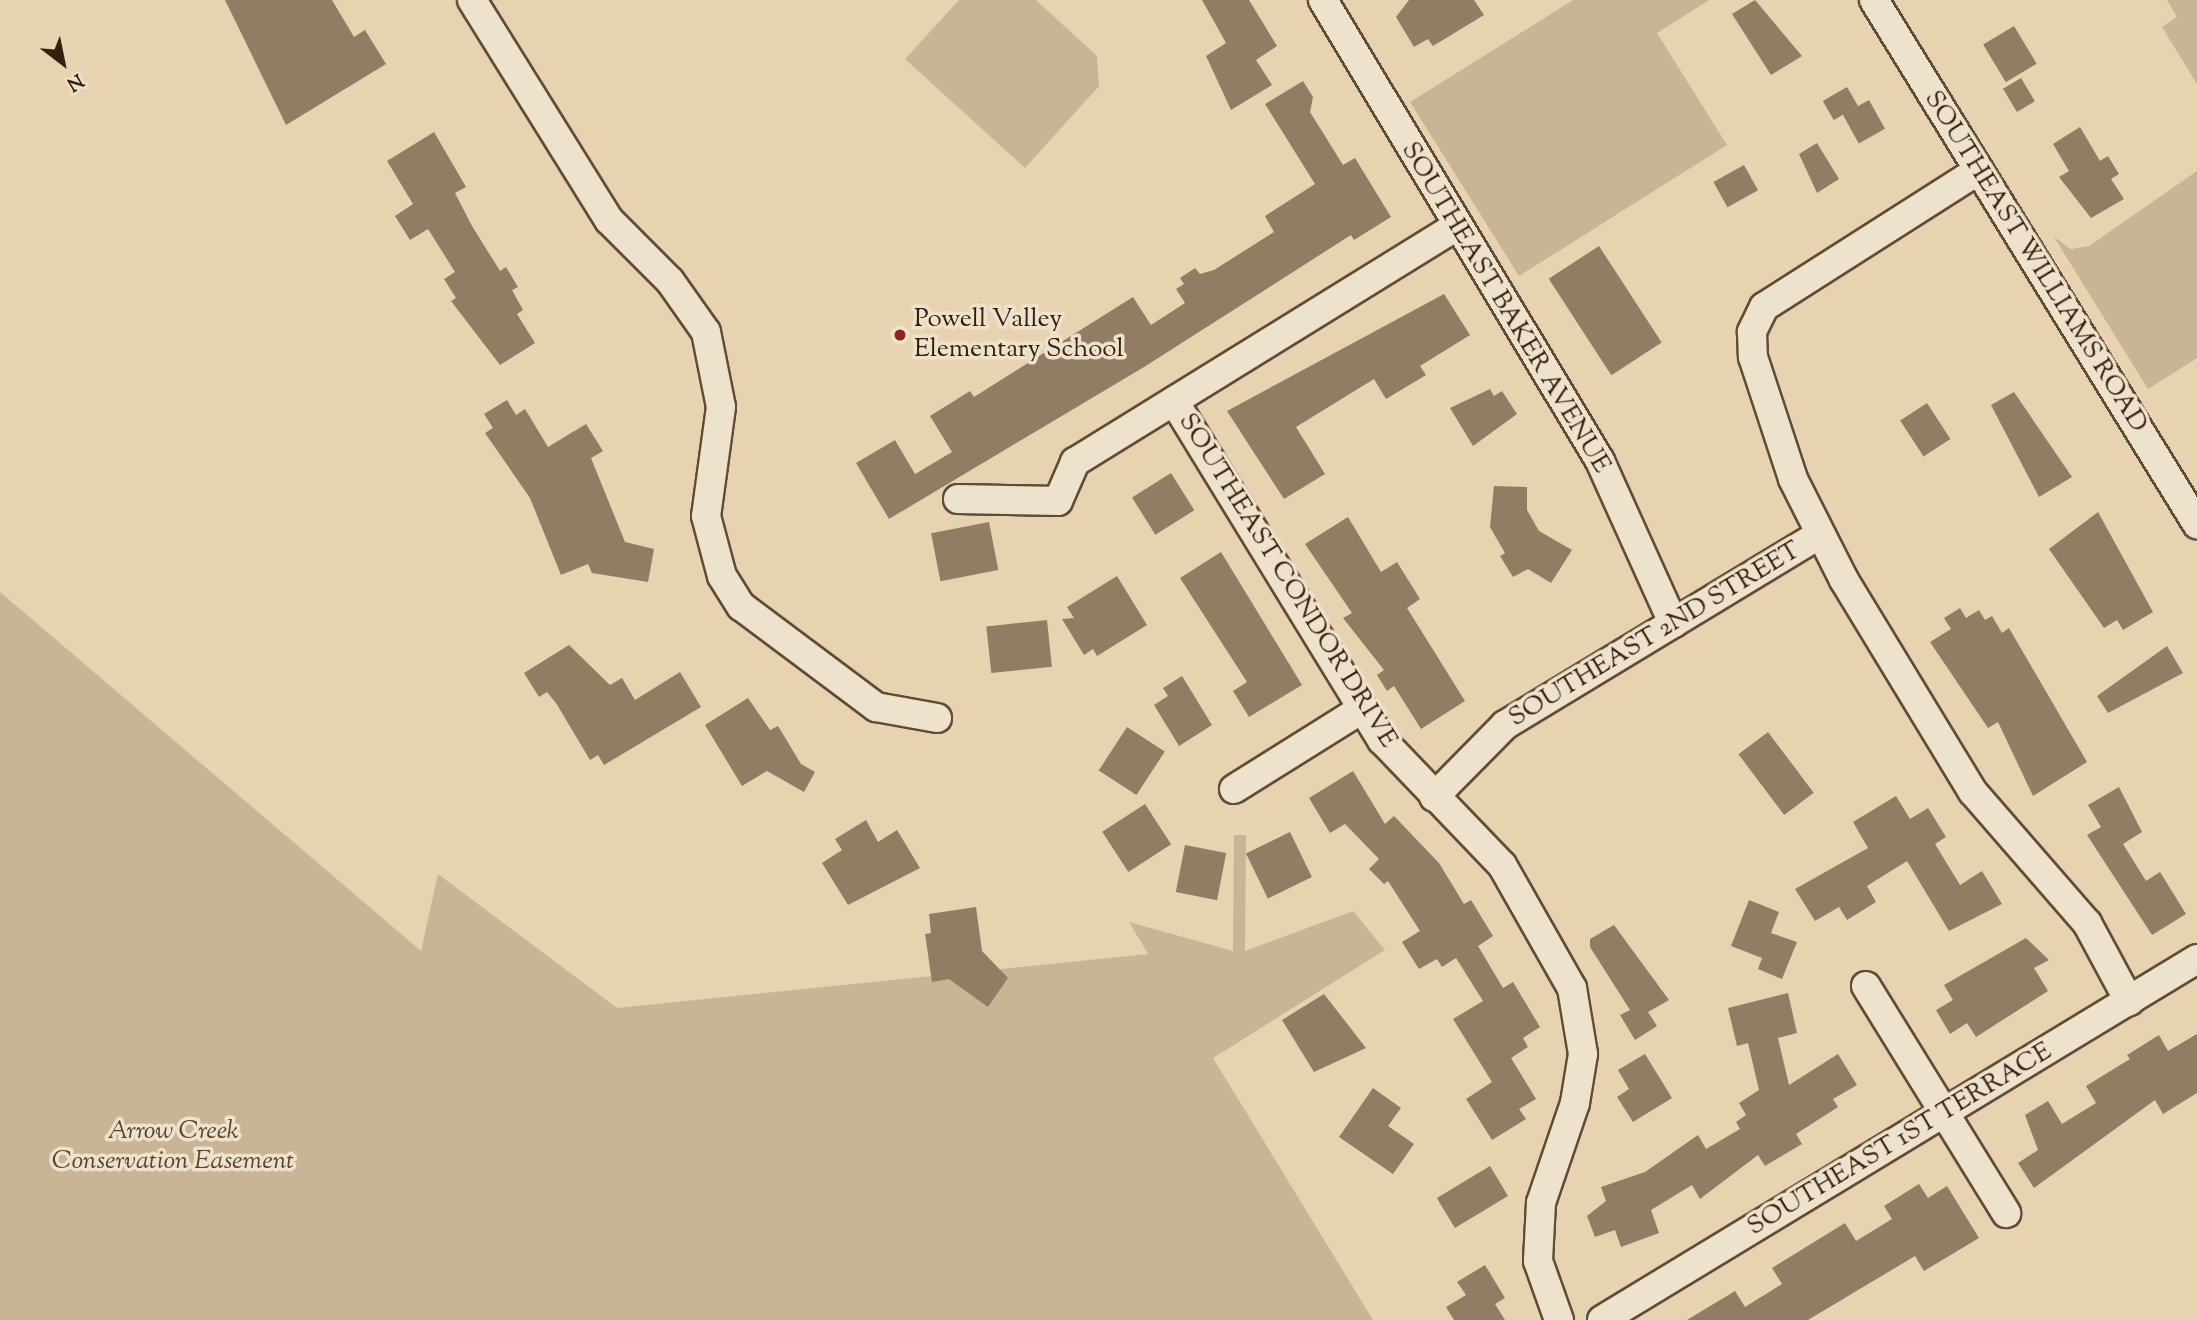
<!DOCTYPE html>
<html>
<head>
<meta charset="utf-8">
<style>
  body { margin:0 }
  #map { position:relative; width:2197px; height:1320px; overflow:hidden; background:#e7d3b0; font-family:"Sorts Mill Goudy",serif }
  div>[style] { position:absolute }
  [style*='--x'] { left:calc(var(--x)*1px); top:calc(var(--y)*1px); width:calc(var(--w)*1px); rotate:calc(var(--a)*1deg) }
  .green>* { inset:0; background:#c8b595 }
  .building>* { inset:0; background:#917d63; transform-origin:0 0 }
  .roads { filter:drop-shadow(2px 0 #604d37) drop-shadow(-2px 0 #604d37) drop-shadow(0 2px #604d37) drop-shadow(0 -2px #604d37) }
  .minor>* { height:28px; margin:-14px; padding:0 14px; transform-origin:14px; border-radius:14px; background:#efe2cc }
  .dots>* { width:19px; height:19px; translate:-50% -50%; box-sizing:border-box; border:4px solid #efe2cc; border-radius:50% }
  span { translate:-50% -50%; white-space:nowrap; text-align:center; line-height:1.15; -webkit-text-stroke:7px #efe2cc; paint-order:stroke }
  .street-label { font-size:26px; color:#33200f }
  .poi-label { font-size:26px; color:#33200f }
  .left { translate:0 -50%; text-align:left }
  .park-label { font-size:26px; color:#584530; font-style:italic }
  .north { position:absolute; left:28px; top:28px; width:70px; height:70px; -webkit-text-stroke:5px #efe2cc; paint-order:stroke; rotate:148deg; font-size:19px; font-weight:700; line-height:28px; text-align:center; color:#33200f }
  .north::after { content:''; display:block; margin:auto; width:24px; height:32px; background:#33200f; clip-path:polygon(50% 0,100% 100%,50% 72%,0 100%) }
</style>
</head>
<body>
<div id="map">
  <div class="green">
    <div style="clip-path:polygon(959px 0,1036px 0,1097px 56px,1099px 86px,1025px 168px,905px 59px)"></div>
    <div style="clip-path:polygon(1573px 0,1709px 0,1657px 33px,1727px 145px,1519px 276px,1410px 102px)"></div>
    <div style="clip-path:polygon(2167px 0,2197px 0,2197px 84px,2162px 27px,2177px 17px)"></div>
    <div style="clip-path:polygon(2197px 171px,2197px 358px,2148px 389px,2054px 237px,2071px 249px,2089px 246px)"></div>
    <div style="clip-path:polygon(0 592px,421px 951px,438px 874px,617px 1008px,1148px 954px,1129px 922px,1233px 951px,1234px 835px,1246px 835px,1245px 951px,1353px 911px,1385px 950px,1213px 1058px,1373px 1320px,0 1320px)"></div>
  </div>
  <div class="building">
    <div style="clip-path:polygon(225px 0,332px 0,354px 37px,365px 30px,386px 64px,286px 125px)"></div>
    <div style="clip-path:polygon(1202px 0,1249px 0,1277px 46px,1256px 60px,1272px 85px,1231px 110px,1206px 56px,1226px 43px)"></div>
    <div style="clip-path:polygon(1409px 0,1474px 0,1484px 15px,1433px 46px,1428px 39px,1414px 47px,1396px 17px)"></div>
    <div style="clip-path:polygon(1755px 0,1802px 56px,1771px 75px,1732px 14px)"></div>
    <div style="left:2014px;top:26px;width:44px;height:36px;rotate:59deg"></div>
    <div style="left:2021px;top:78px;width:27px;height:21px;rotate:59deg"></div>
    <div style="clip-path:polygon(1303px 81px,1313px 97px,1310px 112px,1343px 165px,1355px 158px,1391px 217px,1354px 240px,1351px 235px,1144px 367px,889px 519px,856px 463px,895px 440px,915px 474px,952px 452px,930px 416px,970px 391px,974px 397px,1133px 297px,1151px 325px,1185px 303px,1176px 289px,1184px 284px,1180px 278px,1195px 268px,1200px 274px,1214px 270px,1274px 232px,1265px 216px,1315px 184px,1265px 104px)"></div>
    <div style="left:1847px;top:87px;width:22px;height:28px;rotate:60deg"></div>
    <div style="left:1869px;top:100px;width:33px;height:30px;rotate:61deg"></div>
    <div style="clip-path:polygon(2080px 127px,2100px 161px,2108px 156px,2119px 174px,2111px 179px,2124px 199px,2091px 218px,2059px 177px,2069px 171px,2053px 144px)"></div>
    <div style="clip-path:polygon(434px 132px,466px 187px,455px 193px,472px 226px,500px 271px,506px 267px,518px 287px,512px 290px,523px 310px,517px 314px,535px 343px,500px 365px,451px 301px,456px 298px,444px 279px,455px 272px,428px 229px,410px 240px,395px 216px,413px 204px,387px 161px)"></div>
    <div style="clip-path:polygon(1817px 143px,1839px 179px,1817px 193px,1799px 154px)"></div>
    <div style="left:1744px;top:165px;width:29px;height:35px;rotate:61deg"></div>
    <div style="left:1599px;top:246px;width:115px;height:60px;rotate:57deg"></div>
    <div style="clip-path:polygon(1444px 294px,1470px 335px,1420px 366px,1426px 375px,1386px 399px,1374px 379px,1296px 427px,1325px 474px,1284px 499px,1227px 411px)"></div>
    <div style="clip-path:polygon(1490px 389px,1494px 396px,1502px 391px,1517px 414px,1473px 446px,1450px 408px)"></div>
    <div style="clip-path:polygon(2014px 392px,2072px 477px,2039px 497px,1991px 405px)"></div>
    <div style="clip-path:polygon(507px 400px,516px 415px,525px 409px,548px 447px,586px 424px,603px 451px,591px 458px,625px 542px,654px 549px,648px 582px,592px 573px,588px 564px,561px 575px,530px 498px,485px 433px,493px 428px,484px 414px)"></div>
    <div style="left:1927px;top:403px;width:43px;height:32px;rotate:57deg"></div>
    <div style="left:1171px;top:473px;width:44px;height:46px;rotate:58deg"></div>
    <div style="clip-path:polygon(1494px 486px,1527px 487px,1527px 510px,1539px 531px,1572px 550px,1551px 583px,1528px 569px,1513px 577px,1500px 556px,1505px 553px,1490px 527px)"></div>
    <div style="clip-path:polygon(2098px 512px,2153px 612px,2123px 630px,2117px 620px,2104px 628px,2049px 549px)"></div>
    <div style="clip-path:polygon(1348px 517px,1381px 572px,1397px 562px,1420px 599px,1407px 608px,1465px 701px,1421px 729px,1394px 686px,1387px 691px,1377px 675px,1384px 670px,1343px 618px,1352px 613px,1305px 544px)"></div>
    <div style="left:989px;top:522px;width:49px;height:59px;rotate:79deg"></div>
    <div style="clip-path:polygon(1221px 552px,1302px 685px,1249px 717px,1233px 691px,1247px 682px,1180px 578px)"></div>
    <div style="clip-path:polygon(1117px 576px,1147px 625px,1097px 656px,1093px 649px,1084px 655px,1062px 619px,1074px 618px,1067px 607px)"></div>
    <div style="clip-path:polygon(1960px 608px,1966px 618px,1979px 610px,1985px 620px,1992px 616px,2002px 633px,2009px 628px,2087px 762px,2033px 796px,1998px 722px,1988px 728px,1930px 642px,1951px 629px,1944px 618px)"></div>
    <div style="left:1047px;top:620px;width:47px;height:61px;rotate:84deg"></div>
    <div style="clip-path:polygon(569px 645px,610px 685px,622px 678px,635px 700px,680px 672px,701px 707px,604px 765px,598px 755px,590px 760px,556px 703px,547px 692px,539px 697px,524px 673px)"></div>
    <div style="clip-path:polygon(2167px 646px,2183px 673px,2108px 713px,2097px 696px)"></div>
    <div style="clip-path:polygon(1182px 676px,1212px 725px,1179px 746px,1154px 705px,1168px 696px,1163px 688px)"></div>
    <div style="clip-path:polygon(748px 698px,770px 730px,778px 726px,801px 764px,815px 772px,804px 792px,767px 771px,742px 786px,705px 725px)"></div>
    <div style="left:1127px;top:727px;width:45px;height:52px;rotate:33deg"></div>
    <div style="left:1768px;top:732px;width:76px;height:37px;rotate:53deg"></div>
    <div style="clip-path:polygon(1353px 771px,1385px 824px,1394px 816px,1439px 863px,1464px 904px,1471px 900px,1493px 936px,1478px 946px,1503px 988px,1513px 982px,1540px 1027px,1523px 1038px,1528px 1047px,1511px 1058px,1536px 1099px,1519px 1109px,1526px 1119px,1492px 1140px,1466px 1099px,1492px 1082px,1453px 1019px,1483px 1001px,1456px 958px,1442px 967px,1437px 959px,1419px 969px,1402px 942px,1420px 931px,1388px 881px,1384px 884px,1369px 869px,1379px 859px,1345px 824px,1330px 833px,1309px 798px)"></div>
    <div style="clip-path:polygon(2119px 787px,2142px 832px,2123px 844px,2146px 881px,2160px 872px,2186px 914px,2152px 935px,2087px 835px,2101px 827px,2088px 805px)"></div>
    <div style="clip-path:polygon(1896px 796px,1910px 819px,1928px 808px,1946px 837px,1935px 844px,1960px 885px,1982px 871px,2002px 904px,1949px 931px,1907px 861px,1867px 886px,1876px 902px,1847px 920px,1839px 907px,1815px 921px,1795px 889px,1868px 848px,1853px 822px)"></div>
    <div style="left:1145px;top:804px;width:48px;height:51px;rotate:57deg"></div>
    <div style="clip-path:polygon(866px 820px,878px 842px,897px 830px,920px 868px,848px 905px,822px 863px,842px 850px,835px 839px)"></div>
    <div style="left:1290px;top:832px;width:50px;height:49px;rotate:64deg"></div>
    <div style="left:1185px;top:845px;width:42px;height:48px;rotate:11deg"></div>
    <div style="clip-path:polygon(1749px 900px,1779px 912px,1771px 933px,1797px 942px,1782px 979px,1758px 969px,1762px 958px,1731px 946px)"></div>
    <div style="clip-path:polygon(976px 907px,982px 951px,1008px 978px,988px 1007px,949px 979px,932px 982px,925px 934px,931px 933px,929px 914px)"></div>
    <div style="clip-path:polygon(1614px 925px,1669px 1000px,1648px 1012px,1657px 1026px,1635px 1040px,1620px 1015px,1630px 1010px,1590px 947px,1590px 939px)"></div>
    <div style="clip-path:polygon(2026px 938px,2049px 960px,2034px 968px,2048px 991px,1976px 1037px,1967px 1023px,1950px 1034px,1936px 1010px,1953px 1000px,1944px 985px)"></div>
    <div style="clip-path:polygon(1788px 993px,1797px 1033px,1778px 1038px,1789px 1085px,1838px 1054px,1857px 1085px,1833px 1099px,1838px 1107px,1796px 1134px,1802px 1144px,1765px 1166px,1758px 1155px,1700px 1199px,1692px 1185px,1651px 1210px,1659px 1233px,1621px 1247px,1615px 1230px,1595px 1237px,1587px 1216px,1606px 1201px,1601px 1187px,1645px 1172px,1698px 1135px,1706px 1149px,1740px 1129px,1736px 1122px,1746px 1115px,1739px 1103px,1759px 1090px,1748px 1043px,1737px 1046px,1728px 1008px)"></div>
    <div style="clip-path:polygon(1324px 994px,1366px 1048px,1314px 1072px,1282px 1020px)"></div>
    <div style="clip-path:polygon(2197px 1034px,2197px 1093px,2163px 1114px,2155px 1100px,2034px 1188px,2018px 1163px,2038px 1150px,2025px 1115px,2048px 1101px,2062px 1124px,2096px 1103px,2086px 1086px,2130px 1059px,2127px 1055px,2159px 1035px,2168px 1051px)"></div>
    <div style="clip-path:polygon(1645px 1054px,1672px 1098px,1633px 1122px,1617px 1097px,1629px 1089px,1618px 1070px)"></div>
    <div style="clip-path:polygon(1373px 1088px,1401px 1108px,1388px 1126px,1414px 1144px,1393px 1174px,1339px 1137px)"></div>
    <div style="left:1490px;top:1166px;width:35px;height:62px;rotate:59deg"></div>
    <div style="clip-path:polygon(1919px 1184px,1928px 1198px,1947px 1186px,1979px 1238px,1924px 1271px,1915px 1256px,1808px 1320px,1687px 1320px,1735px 1291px,1745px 1307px,1782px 1284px,1772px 1268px,1845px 1223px,1856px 1241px,1892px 1219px,1884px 1206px)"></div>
    <div style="clip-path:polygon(1485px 1265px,1505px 1298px,1495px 1304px,1505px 1320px,1454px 1320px,1446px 1307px,1466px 1295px,1457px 1282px)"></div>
  </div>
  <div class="roads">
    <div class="minor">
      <div style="--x:472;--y:0;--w:259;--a:58.1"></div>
      <div style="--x:609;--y:220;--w:86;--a:45"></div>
      <div style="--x:670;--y:281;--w:62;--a:54.8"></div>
      <div style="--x:706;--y:332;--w:76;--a:78.7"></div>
      <div style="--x:721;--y:407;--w:110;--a:97.8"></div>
      <div style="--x:706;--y:516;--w:62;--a:75.1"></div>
      <div style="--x:722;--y:576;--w:36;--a:58"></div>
      <div style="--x:741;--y:606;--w:169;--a:36.8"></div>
      <div style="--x:876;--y:707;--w:62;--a:10.2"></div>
      <div style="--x:1323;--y:0;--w:538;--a:59"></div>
      <div style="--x:1600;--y:461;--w:178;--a:65.7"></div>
      <div style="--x:1874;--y:0;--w:616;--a:58.35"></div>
      <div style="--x:1979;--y:170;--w:255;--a:147.5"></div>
      <div style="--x:1764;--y:307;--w:28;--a:116"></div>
      <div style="--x:1752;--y:332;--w:25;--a:88"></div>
      <div style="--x:1753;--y:357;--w:128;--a:71.8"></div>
      <div style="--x:1793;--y:479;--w:113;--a:63.2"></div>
      <div style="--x:1844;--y:580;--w:248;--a:58.7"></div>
      <div style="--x:1973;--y:792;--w:174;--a:49"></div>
      <div style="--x:2087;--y:923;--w:89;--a:61.7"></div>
      <div style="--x:1174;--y:401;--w:398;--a:58.5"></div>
      <div style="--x:1382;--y:740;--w:173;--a:46.2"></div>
      <div style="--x:1502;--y:865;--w:142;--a:60.4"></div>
      <div style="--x:1572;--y:988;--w:67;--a:80.5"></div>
      <div style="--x:1583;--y:1054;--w:50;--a:99.3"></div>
      <div style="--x:1575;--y:1103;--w:106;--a:108.8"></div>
      <div style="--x:1541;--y:1203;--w:58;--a:93"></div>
      <div style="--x:1538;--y:1261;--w:63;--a:70.4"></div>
      <div style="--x:958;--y:499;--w:100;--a:1.1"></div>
      <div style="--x:1058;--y:501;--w:43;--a:-66.4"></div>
      <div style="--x:1075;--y:462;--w:449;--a:-31.7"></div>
      <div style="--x:1234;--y:789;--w:151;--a:-32"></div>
      <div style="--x:1434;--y:797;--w:101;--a:-45.4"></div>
      <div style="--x:1505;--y:725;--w:367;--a:-31.2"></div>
      <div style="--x:1866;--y:986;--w:267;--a:58.3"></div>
      <div style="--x:1602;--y:1320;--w:696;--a:-31.25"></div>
    </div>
  </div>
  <div class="dots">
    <div style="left:900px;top:335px;background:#8f2418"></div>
  </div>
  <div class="street-label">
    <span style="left:2035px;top:262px;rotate:58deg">SOUTHEAST WILLIAMS ROAD</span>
    <span style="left:1505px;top:308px;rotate:59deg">SOUTHEAST BAKER AVENUE</span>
    <span style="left:1287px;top:581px;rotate:58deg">SOUTHEAST CONDOR DRIVE</span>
    <span style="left:1655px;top:635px;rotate:-31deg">SOUTHEAST 2ND STREET</span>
    <span style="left:1900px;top:1140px;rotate:-31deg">SOUTHEAST 1ST TERRACE</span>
  </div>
  <div class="poi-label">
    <span class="left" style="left:914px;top:335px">Powell Valley<br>Elementary School</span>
  </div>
  <div class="park-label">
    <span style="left:173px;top:1147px">Arrow Creek<br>Conservation Easement</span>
  </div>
  <div class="north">N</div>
</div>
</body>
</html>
